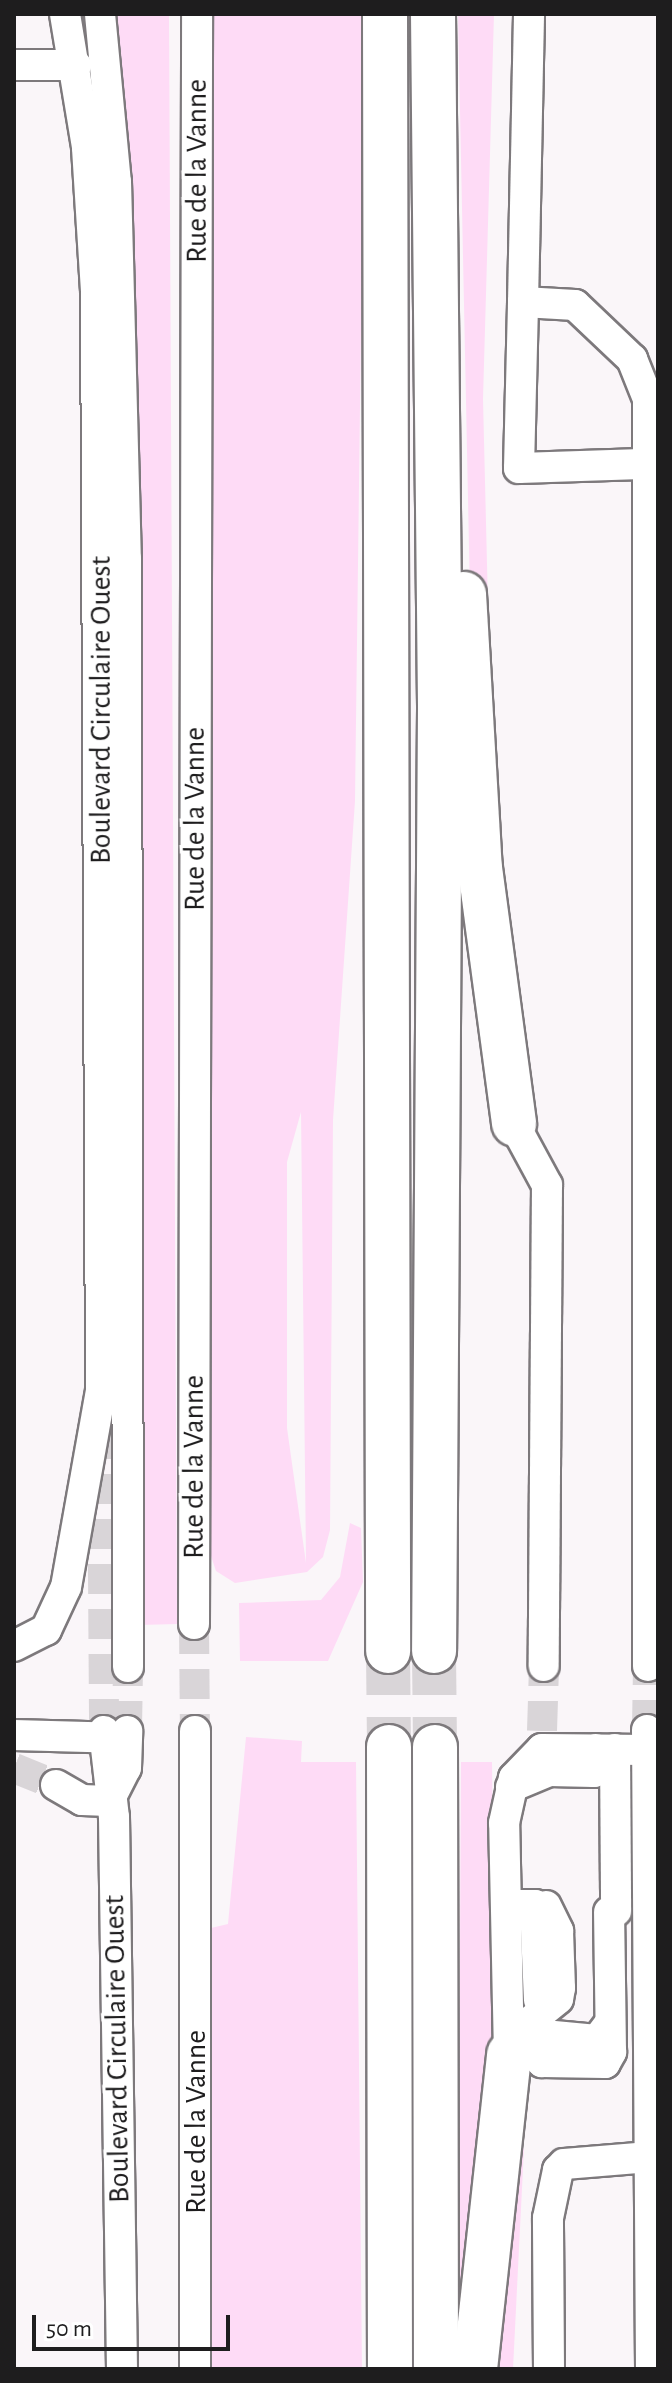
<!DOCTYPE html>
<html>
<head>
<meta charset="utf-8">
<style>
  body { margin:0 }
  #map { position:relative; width:672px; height:2383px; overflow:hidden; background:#faf6f9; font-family:"Alegreya Sans",sans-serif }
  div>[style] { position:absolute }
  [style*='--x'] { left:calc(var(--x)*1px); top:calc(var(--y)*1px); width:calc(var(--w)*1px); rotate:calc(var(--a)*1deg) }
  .green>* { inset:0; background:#fedbf6 }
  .minor-tunnel>* { height:30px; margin-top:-15px; transform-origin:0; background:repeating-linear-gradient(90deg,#d9d5d8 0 30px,transparent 0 45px) }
  .highway-tunnel>* { height:44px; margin-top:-22px; transform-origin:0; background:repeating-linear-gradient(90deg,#d9d5d8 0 44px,transparent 0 66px) }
  .roads { filter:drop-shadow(2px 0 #7d797c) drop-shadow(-2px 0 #7d797c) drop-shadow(0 2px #7d797c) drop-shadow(0 -2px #7d797c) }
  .minor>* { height:30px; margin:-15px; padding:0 15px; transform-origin:15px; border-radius:15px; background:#fff }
  .highway>* { height:44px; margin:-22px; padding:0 22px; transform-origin:22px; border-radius:22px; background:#fff }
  span { translate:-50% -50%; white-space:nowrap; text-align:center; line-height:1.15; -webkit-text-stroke:6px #fff; paint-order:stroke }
  .street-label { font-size:30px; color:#1e1d1e }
  .frame { position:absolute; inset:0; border:16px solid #1e1d1e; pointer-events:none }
  .scale { position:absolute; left:32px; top:2315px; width:198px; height:36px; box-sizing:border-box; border:4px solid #1e1d1e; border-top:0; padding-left:10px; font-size:24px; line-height:28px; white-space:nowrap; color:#1e1d1e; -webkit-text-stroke:6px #fff; paint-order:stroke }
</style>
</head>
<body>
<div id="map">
  <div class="green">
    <div style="clip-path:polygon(110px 14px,169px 14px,177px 1624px,139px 1625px)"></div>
    <div style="clip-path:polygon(evenodd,212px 14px,365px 14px,355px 801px,333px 1120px,330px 1530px,323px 1557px,307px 1572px,235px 1583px,216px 1571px,208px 1547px,212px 14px,301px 1112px,306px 1562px,306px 1563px,287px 1428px,287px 1162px,301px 1112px)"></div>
    <div style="clip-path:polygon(458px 14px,494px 14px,483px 399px,494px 852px,470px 596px)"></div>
    <div style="clip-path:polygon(350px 1523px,361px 1528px,363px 1582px,328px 1661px,240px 1661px,239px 1603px,321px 1600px,340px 1577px)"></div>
    <div style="clip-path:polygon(246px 1737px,302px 1741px,301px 1762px,356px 1762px,362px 2369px,210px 2369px,211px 1928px,228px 1924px)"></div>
    <div style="clip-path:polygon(461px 1762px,492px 1762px,495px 2054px,474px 2297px,458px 2315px)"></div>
    <div style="clip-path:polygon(524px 2148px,513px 2369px,489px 2369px,517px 2154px)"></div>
  </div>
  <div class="minor-tunnel">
    <div style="--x:102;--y:1429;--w:302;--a:89.6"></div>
    <div style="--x:194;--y:1624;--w:107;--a:89.5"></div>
    <div style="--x:647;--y:1730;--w:64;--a:-89.1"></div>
    <div style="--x:127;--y:1731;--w:64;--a:-89.1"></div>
    <div style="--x:542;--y:1731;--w:65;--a:-88.2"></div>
    <div style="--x:14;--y:1768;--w:45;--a:22"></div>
  </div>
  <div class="highway-tunnel">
    <div style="--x:388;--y:1651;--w:96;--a:89.4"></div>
    <div style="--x:434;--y:1651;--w:96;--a:89.4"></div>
  </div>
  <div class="roads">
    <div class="minor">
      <div style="--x:100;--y:14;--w:169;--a:84.6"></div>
      <div style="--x:116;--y:182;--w:377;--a:88.5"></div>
      <div style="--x:126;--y:559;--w:1108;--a:89.9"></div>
      <div style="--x:14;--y:65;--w:62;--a:0"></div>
      <div style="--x:523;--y:302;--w:288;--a:-88.8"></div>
      <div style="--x:642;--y:464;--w:123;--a:178.1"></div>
      <div style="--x:519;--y:468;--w:166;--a:-88.6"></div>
      <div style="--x:523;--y:302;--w:52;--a:3.3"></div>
      <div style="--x:575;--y:305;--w:79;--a:43.5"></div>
      <div style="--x:632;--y:359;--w:43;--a:68.2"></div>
      <div style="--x:648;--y:399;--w:1267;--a:90"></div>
      <div style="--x:514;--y:1124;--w:69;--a:61.6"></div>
      <div style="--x:547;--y:1185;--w:481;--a:90.4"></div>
      <div style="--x:194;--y:1624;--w:1610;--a:-89.89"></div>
      <div style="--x:14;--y:1646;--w:36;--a:-27"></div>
      <div style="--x:46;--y:1630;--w:47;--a:-65.1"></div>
      <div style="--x:66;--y:1587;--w:199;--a:-79.9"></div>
      <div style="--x:101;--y:1391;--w:1100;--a:-90.26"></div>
      <div style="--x:96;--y:291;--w:144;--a:-93.6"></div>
      <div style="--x:87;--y:147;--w:135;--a:-99.4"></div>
      <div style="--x:647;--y:1730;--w:639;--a:89.64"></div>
      <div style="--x:104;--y:1731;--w:87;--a:83.4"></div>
      <div style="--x:114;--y:1817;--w:552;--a:89.17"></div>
      <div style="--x:14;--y:1735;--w:110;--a:1.6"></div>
      <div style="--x:615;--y:1749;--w:162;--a:89.6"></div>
      <div style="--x:56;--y:1785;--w:30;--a:30"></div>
      <div style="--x:82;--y:1800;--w:27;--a:2"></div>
      <div style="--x:109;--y:1801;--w:37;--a:-63"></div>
      <div style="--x:126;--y:1768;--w:37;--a:-88"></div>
      <div style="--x:511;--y:1787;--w:41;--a:-22.8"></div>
      <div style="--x:549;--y:1771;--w:45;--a:1.3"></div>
      <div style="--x:594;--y:1772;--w:23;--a:-85"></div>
      <div style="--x:520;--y:1905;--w:15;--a:0"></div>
      <div style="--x:535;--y:1905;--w:95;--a:87.6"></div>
      <div style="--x:546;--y:1906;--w:28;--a:64"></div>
      <div style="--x:558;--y:1931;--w:57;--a:88"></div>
      <div style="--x:560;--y:1988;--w:11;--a:100"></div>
      <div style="--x:558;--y:1999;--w:35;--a:141"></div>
      <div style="--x:531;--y:2021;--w:13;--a:81"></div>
      <div style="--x:533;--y:2034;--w:64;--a:5.4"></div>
      <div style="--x:597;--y:2040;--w:20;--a:-53"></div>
      <div style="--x:531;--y:2021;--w:24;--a:105"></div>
      <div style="--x:525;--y:2044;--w:25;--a:47"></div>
      <div style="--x:542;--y:2062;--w:63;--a:0.9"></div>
      <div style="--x:605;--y:2063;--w:13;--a:-61"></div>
      <div style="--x:611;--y:2052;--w:140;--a:-90.8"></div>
      <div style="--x:509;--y:2054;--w:231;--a:-91.2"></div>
      <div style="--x:504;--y:1823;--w:46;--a:-77.5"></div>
      <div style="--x:514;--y:1778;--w:40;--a:-46"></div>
      <div style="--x:542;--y:1749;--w:105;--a:0.5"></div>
      <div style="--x:195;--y:2369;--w:638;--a:-90"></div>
      <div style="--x:549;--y:2369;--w:151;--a:-90.4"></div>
      <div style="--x:548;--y:2218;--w:49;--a:-78.2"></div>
      <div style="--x:558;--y:2170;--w:8;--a:-45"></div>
      <div style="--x:564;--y:2164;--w:86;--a:-4.7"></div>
    </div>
    <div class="highway">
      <div style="--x:385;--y:14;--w:1637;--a:89.89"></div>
      <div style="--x:433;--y:14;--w:695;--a:89.42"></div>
      <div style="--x:440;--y:709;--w:942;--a:90.36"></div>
      <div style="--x:464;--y:594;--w:274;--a:86.7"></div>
      <div style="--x:480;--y:868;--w:258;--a:82.4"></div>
      <div style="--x:389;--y:1747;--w:622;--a:89.91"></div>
      <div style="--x:435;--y:1747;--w:622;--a:89.91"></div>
      <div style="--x:475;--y:2369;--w:317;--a:-83.8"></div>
    </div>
  </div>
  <div class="street-label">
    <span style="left:197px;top:171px;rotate:-90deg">Rue de la Vanne</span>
    <span style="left:101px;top:710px;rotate:-90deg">Boulevard Circulaire Ouest</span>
    <span style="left:195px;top:819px;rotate:-90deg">Rue de la Vanne</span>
    <span style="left:194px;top:1467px;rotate:-90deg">Rue de la Vanne</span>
    <span style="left:117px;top:2049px;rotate:-91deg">Boulevard Circulaire Ouest</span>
    <span style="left:196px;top:2122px;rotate:-90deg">Rue de la Vanne</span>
  </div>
  <div class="frame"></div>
  <div class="scale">50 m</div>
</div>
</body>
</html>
